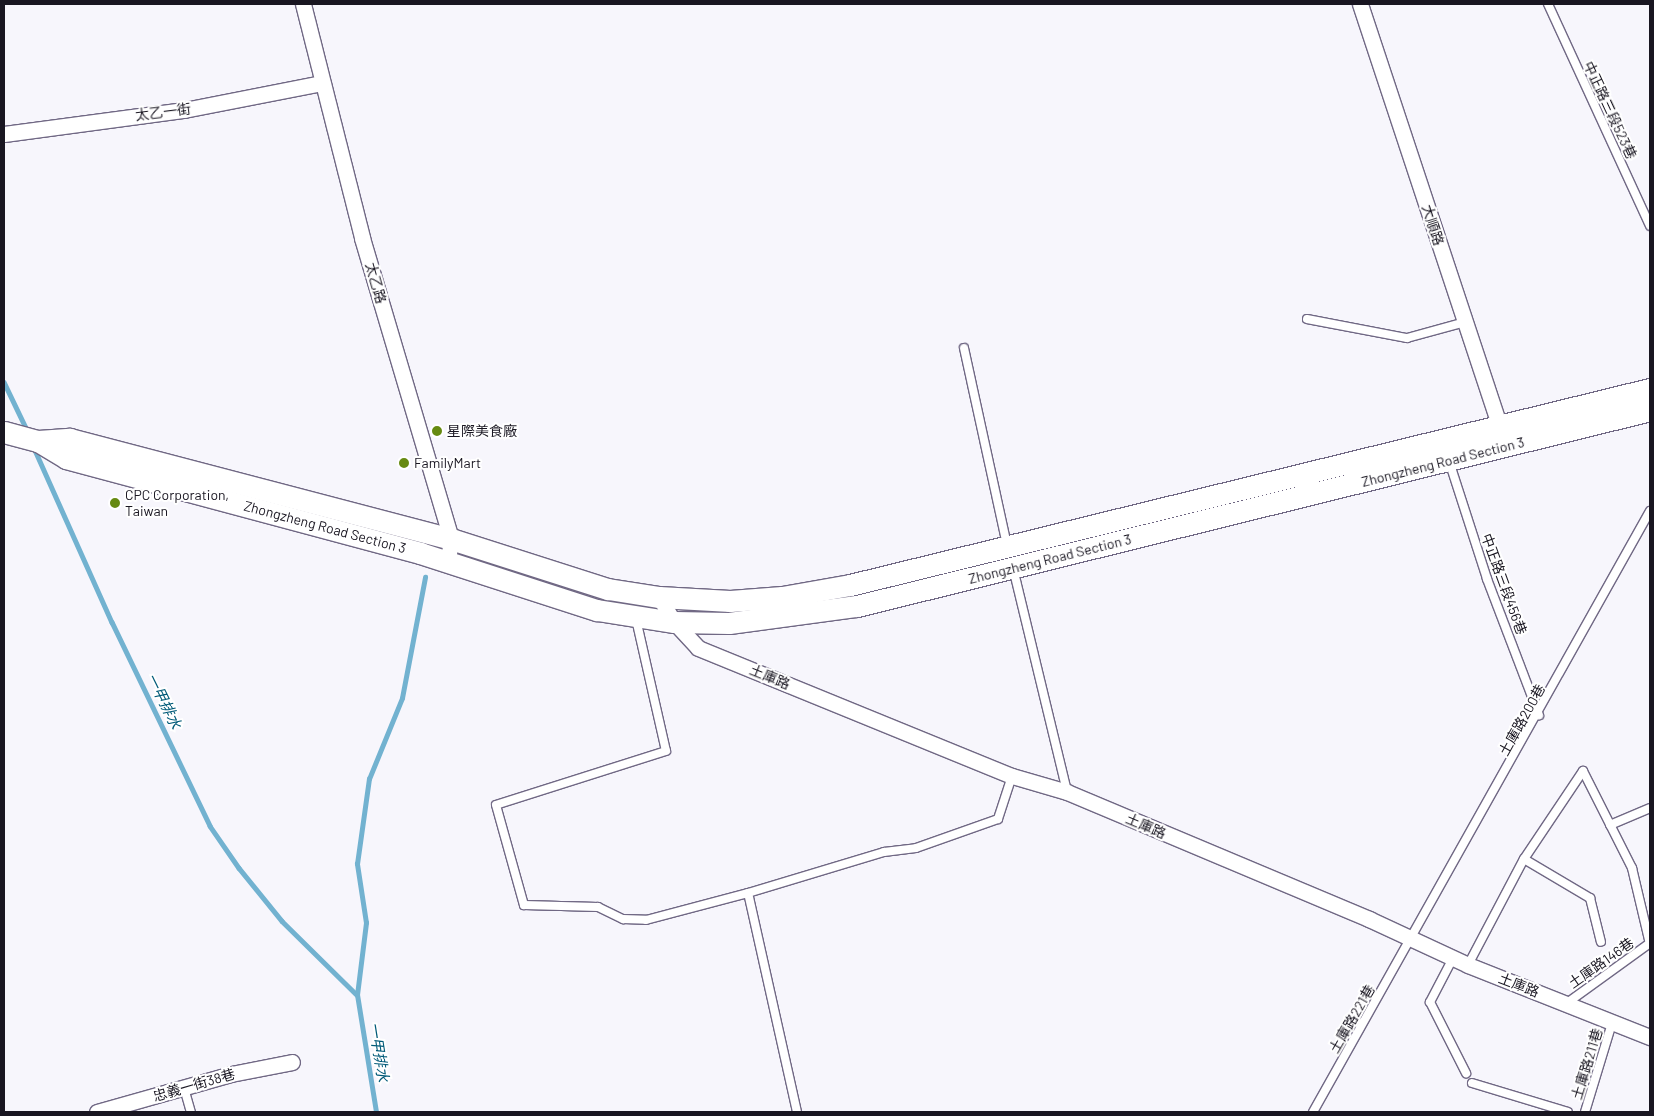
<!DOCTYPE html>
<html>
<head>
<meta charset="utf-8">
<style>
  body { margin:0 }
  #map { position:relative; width:1654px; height:1116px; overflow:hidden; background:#f7f6fc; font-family:Barlow,"Noto Sans TC",sans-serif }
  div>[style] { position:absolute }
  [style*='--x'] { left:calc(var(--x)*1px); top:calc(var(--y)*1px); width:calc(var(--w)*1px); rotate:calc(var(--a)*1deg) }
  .stream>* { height:4.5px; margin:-2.25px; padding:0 2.25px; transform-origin:2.25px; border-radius:2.25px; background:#72b2d0 }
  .roads { filter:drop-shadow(1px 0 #706884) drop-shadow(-1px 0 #706884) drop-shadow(0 1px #706884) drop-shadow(0 -1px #706884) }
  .service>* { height:8px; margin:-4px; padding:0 4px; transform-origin:4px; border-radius:4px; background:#fff }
  .minor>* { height:15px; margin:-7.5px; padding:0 7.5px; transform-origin:7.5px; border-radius:7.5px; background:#fff }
  .secondary>* { height:21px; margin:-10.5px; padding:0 10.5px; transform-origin:10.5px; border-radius:10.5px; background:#fff }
  .dots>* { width:14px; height:14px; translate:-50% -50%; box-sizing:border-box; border:2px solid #fff; border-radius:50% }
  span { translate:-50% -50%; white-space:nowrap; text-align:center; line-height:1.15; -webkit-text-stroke:4px #fff; paint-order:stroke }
  .street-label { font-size:14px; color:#191621 }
  .poi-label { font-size:14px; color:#191621 }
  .left { translate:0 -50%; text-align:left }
  .water-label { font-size:15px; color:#005a78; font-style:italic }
  .frame { position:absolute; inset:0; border:5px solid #191621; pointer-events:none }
</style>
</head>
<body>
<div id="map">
  <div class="stream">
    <div style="--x:4;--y:382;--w:55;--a:64.4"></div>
    <div style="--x:34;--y:448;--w:191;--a:65.9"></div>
    <div style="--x:112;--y:622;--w:226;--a:64.3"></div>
    <div style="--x:210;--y:826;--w:51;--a:55.4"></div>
    <div style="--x:239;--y:868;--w:68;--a:50.9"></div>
    <div style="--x:282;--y:921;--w:105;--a:44.6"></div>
    <div style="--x:376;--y:1112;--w:119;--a:-99.2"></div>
    <div style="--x:357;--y:995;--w:73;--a:-82.9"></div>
    <div style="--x:366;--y:923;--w:60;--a:-98.7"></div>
    <div style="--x:357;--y:864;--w:86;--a:-82"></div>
    <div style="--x:369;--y:779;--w:87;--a:-67.8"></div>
    <div style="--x:402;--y:698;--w:123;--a:-79.2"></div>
  </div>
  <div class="roads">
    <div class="service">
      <div style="--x:1548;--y:4;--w:244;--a:65.3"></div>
      <div style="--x:1307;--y:319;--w:102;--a:10.8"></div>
      <div style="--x:1407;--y:338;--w:60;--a:-15.4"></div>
      <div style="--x:964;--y:348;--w:202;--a:77.7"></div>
      <div style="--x:1449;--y:461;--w:124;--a:72.1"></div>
      <div style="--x:1487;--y:579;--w:146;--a:69.1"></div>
      <div style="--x:1013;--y:568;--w:230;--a:76.4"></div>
      <div style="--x:636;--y:619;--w:135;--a:77.2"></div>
      <div style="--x:666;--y:751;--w:178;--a:162.4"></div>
      <div style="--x:496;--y:805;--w:104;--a:74.4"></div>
      <div style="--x:524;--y:905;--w:74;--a:1.5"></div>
      <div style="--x:598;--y:907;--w:28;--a:26"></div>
      <div style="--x:623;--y:919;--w:23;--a:2"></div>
      <div style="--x:646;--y:920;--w:106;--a:-14.8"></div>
      <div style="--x:1610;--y:825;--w:43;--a:-23"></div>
      <div style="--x:1524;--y:859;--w:77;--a:30.6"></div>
      <div style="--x:1590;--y:898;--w:45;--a:76"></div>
      <div style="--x:1453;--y:958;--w:50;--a:117.6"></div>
      <div style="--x:1430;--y:1002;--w:80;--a:63.1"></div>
      <div style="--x:1468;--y:965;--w:120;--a:-62.2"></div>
      <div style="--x:1524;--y:859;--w:106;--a:-56.2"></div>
      <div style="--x:1583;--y:771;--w:109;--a:63.2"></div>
      <div style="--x:1632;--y:868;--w:78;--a:76.7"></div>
      <div style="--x:1567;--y:1003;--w:102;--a:-35.9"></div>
      <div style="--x:1472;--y:1083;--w:100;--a:16.8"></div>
      <div style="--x:184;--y:1088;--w:25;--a:74"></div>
      <div style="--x:797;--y:1112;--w:224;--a:-102.6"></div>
      <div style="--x:748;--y:893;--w:142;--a:-16.8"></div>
      <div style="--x:884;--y:852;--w:32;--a:-7"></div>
      <div style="--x:916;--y:848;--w:87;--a:-19.5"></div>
      <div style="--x:998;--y:819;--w:45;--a:-72"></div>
      <div style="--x:1313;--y:1112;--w:689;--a:-60.72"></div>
      <div style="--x:1585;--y:1112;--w:93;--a:-73.1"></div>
    </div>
    <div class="minor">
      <div style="--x:303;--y:4;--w:241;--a:75.8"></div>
      <div style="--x:362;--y:238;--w:314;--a:73.5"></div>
      <div style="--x:451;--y:539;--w:22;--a:98"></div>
      <div style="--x:1360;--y:4;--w:455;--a:71.7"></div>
      <div style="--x:4;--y:134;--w:182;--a:-7.6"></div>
      <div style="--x:184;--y:110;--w:141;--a:-11.1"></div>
      <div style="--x:659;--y:597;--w:29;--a:59"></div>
      <div style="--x:674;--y:622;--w:35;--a:47"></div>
      <div style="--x:698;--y:648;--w:339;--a:22.2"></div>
      <div style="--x:1012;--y:776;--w:57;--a:16.2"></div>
      <div style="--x:1067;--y:792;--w:328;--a:22.8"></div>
      <div style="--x:1369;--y:919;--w:109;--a:24.9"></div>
      <div style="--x:1468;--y:965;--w:196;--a:21.6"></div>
      <div style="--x:97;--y:1112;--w:139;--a:-15.8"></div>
      <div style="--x:231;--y:1074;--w:62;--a:-11.1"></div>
    </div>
    <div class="secondary">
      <div style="--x:4;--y:432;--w:35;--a:15"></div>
      <div style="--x:38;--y:441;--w:33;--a:31"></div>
      <div style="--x:66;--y:458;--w:367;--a:15"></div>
      <div style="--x:420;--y:553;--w:186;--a:17.9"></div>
      <div style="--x:597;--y:610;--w:78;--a:8.9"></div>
      <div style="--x:674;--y:622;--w:55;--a:1"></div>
      <div style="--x:729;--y:623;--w:129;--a:-7.6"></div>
      <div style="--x:857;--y:606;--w:817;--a:-13.88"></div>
      <div style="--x:38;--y:441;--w:32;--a:-4"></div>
      <div style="--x:70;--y:439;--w:394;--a:14.7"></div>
      <div style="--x:451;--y:539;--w:165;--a:17.7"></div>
      <div style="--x:608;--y:589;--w:52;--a:8.9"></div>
      <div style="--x:659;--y:597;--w:71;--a:3.2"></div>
      <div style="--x:730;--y:601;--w:52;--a:-4.4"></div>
      <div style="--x:782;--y:597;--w:69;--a:-10"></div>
      <div style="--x:850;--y:585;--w:824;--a:-13.77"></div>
    </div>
  </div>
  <div class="dots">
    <div style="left:437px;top:431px;background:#668a11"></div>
    <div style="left:404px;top:463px;background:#668a11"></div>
    <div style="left:115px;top:503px;background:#668a11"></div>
  </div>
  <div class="street-label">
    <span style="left:1610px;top:110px;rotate:65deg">中正路三段523巷</span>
    <span style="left:163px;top:112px;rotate:-7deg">太乙一街</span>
    <span style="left:1433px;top:225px;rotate:72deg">大順路</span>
    <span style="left:376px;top:283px;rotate:74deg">太乙路</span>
    <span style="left:1443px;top:462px;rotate:-14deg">Zhongzheng Road Section 3</span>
    <span style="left:325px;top:527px;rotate:15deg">Zhongzheng Road Section 3</span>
    <span style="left:1050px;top:559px;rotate:-14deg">Zhongzheng Road Section 3</span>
    <span style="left:1504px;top:584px;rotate:70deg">中正路三段456巷</span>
    <span style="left:770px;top:677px;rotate:22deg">土庫路</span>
    <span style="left:1522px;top:720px;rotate:-61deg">土庫路200巷</span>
    <span style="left:1146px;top:826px;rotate:23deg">土庫路</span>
    <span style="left:1601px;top:963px;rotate:-35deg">土庫路146巷</span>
    <span style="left:1519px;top:985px;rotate:21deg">土庫路</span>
    <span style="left:1352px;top:1019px;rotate:-60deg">土庫路221巷</span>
    <span style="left:1587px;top:1064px;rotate:-73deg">土庫路211巷</span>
    <span style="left:194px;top:1085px;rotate:-16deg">忠義一街38巷</span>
  </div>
  <div class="poi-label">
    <span class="left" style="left:447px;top:431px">星際美食廠</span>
    <span class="left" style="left:414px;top:463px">FamilyMart</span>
    <span class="left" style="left:125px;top:503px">CPC Corporation,<br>Taiwan</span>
  </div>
  <div class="water-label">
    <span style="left:164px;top:701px;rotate:64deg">一甲排水</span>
    <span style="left:379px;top:1052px;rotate:81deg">一甲排水</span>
  </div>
  <div class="frame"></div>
</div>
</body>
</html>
